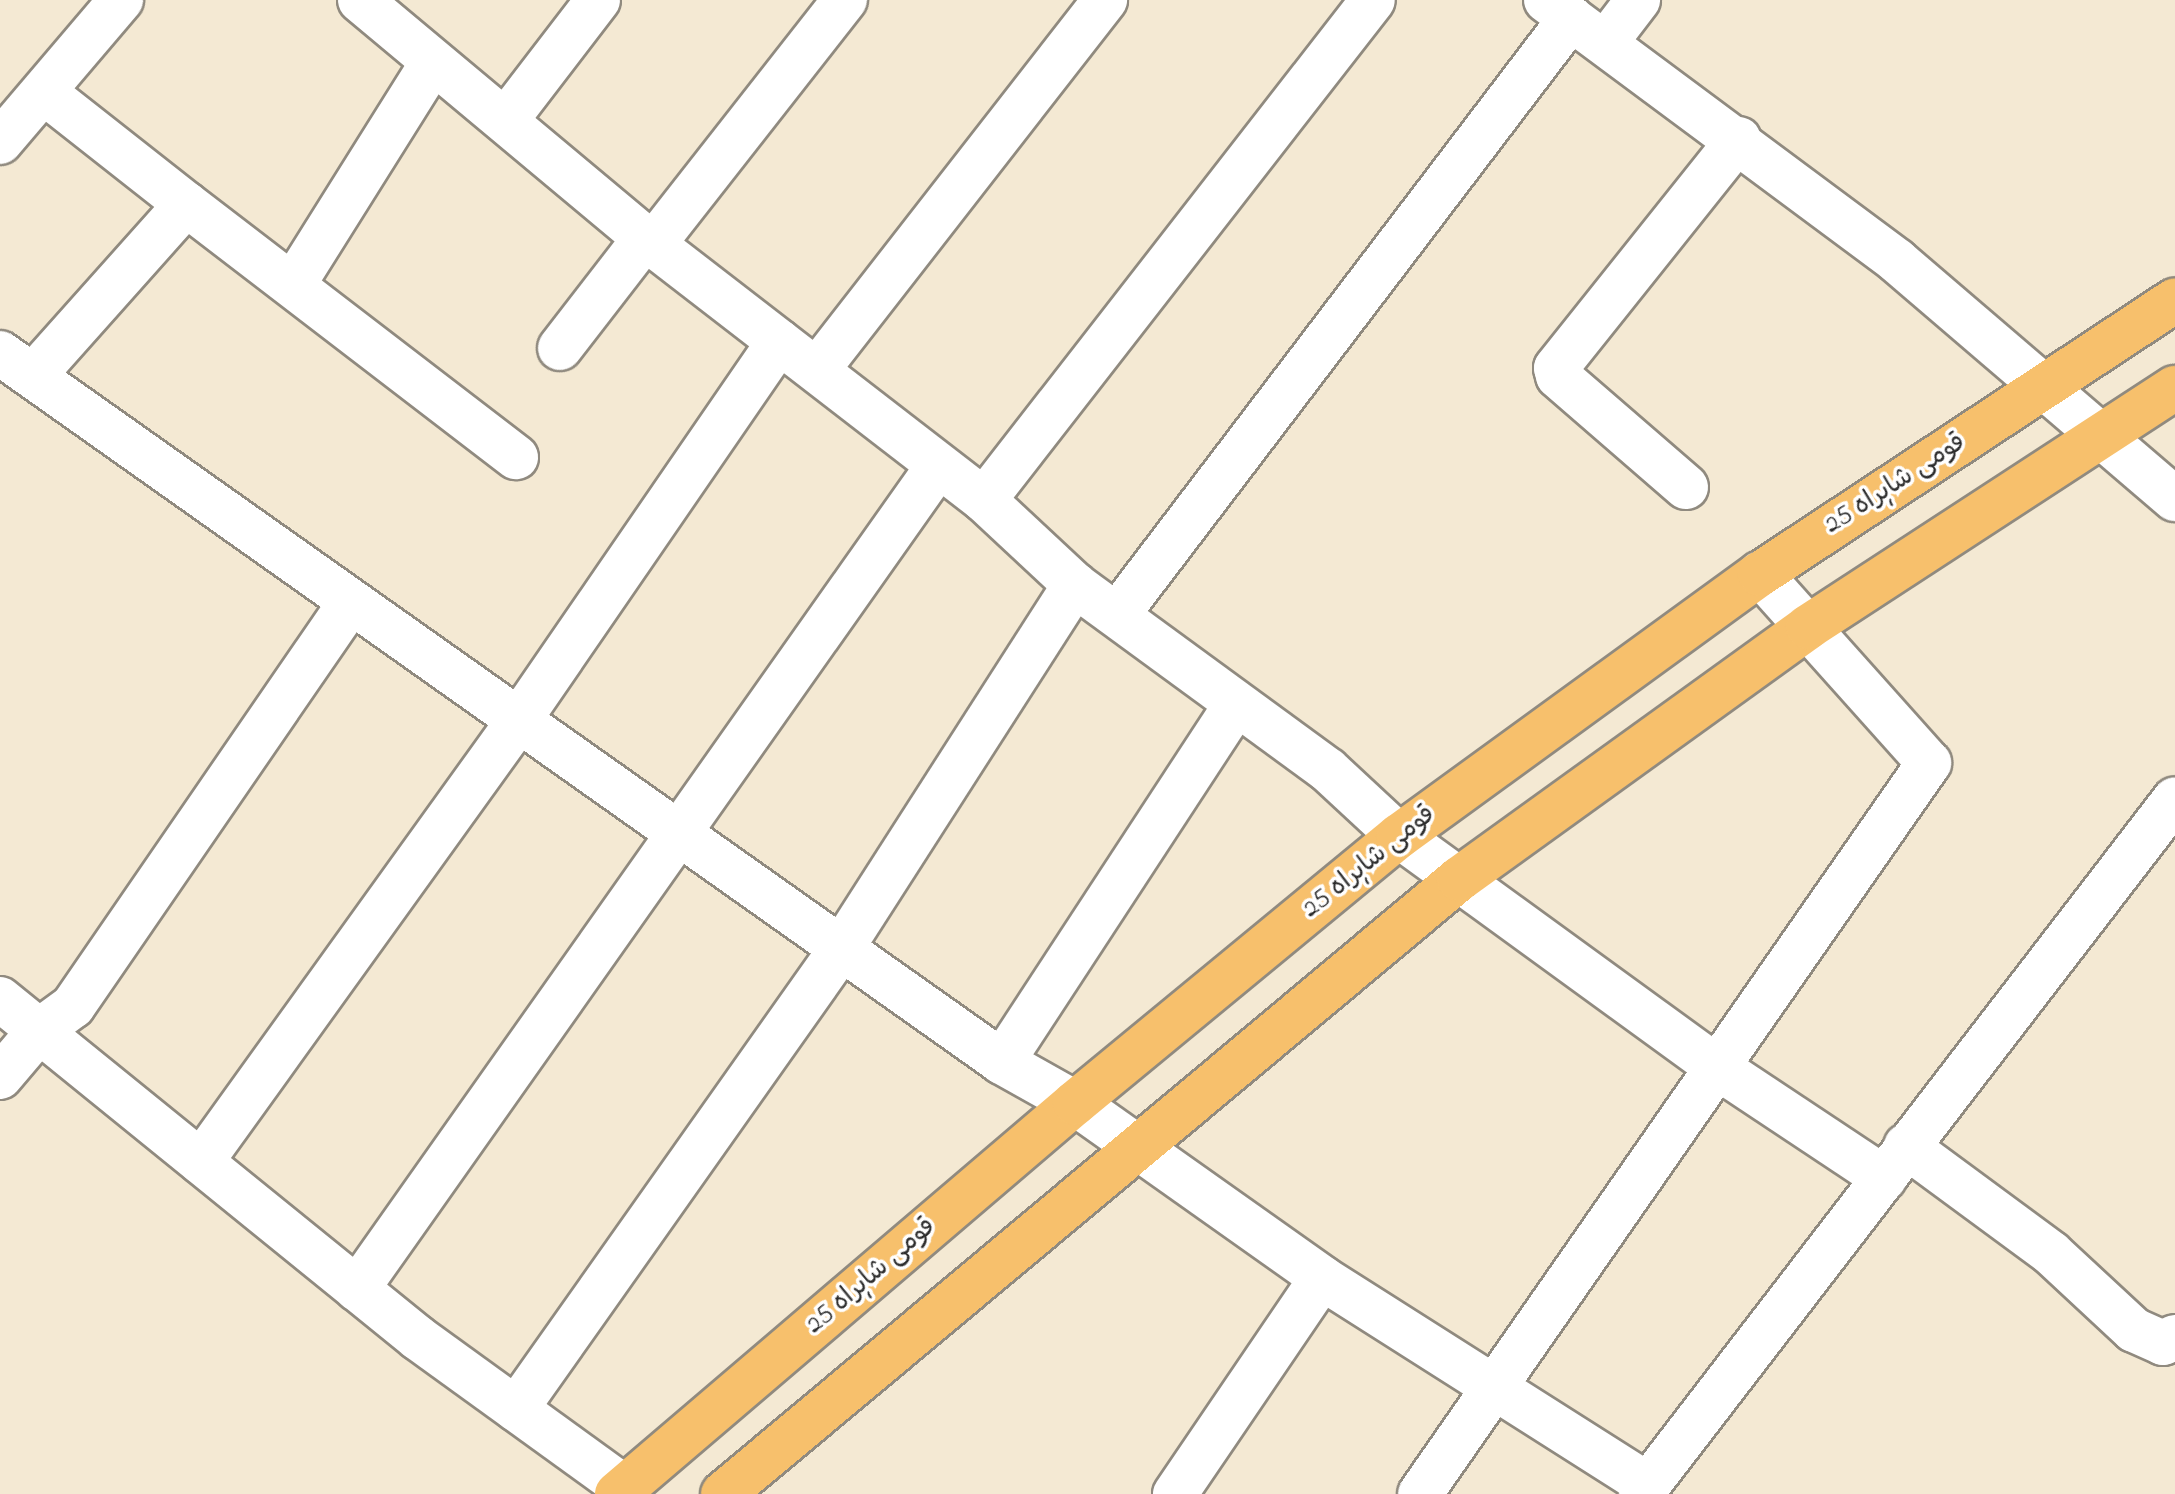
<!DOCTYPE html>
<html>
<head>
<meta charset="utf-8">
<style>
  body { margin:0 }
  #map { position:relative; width:2175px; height:1494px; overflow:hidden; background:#f4e9d3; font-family:"Indie Flower","Playpen Sans Arabic",sans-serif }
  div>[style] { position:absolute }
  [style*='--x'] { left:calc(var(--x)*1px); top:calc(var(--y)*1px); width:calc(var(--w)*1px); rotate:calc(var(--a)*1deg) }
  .roads { filter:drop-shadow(2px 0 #908a7f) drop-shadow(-2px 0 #908a7f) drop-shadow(0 2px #908a7f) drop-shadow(0 -2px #908a7f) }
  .minor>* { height:44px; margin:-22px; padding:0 22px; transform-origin:22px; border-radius:22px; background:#fff }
  .highway>* { height:44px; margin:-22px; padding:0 22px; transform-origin:22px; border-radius:22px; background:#f7c06c }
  span { translate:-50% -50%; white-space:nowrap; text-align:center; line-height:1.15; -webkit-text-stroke:7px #fff; paint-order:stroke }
  .street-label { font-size:26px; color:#2b2b2b }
</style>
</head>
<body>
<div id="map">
  <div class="roads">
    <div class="minor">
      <div style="--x:360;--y:0;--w:371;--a:39.9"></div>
      <div style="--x:645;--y:238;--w:428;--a:37.7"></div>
      <div style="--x:984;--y:500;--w:125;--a:43"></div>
      <div style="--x:1075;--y:585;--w:313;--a:36.2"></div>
      <div style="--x:1328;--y:770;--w:97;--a:42.9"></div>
      <div style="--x:1399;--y:836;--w:393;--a:36"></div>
      <div style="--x:1717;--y:1067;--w:201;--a:33.6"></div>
      <div style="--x:1546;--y:0;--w:437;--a:36.6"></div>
      <div style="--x:1897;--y:261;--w:366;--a:40.6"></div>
      <div style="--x:1606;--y:42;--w:53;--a:-52.7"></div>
      <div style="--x:506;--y:120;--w:151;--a:-52.5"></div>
      <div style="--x:0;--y:142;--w:187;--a:-49.6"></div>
      <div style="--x:186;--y:204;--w:416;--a:37.5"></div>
      <div style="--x:655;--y:242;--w:308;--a:-51.9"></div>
      <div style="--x:293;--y:285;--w:262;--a:-57.9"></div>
      <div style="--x:560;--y:348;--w:139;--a:-52.3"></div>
      <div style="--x:0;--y:353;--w:1227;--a:35.28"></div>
      <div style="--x:1002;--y:1062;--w:84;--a:29.3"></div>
      <div style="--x:1075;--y:1103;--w:303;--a:35.3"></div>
      <div style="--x:1322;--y:1278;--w:386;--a:32.4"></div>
      <div style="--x:817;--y:370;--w:469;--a:-52.1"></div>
      <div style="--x:33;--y:376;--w:230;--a:-48.3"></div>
      <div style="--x:186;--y:204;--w:179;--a:-141.8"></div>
      <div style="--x:1686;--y:487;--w:169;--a:-139.1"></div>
      <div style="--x:1558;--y:376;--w:8;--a:-104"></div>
      <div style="--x:1556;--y:368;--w:293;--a:-51.4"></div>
      <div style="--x:984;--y:500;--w:633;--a:-52.12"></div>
      <div style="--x:1117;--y:615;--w:750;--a:-52.75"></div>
      <div style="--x:0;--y:999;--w:538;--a:39.04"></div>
      <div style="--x:418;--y:1338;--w:256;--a:35.9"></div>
      <div style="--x:1002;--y:1062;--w:425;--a:-56.8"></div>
      <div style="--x:0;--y:1077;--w:60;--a:-49.7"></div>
      <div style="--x:39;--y:1031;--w:42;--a:-36.3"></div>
      <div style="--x:73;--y:1006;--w:490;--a:-55.5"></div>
      <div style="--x:1906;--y:1146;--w:180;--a:36.4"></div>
      <div style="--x:2051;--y:1253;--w:113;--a:42.9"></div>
      <div style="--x:2134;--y:1330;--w:32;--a:24"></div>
      <div style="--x:2163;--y:1343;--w:13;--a:-27"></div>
      <div style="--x:201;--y:1162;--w:545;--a:-54.27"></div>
      <div style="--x:519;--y:720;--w:459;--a:-55.5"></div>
      <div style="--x:357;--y:1289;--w:1007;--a:-54.78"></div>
      <div style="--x:516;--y:1409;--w:563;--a:-54.76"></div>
      <div style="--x:841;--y:949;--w:433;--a:-57.3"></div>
      <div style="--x:1175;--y:1494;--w:261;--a:-55.8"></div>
      <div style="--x:1420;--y:1494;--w:891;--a:-55.15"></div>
      <div style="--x:1929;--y:763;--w:254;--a:-131.8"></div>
      <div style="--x:1641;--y:1494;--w:876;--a:-52.46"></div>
    </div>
    <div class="highway">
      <div style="--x:617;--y:1494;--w:602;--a:-40.49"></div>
      <div style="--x:1075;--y:1103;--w:420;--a:-39.5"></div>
      <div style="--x:1399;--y:836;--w:446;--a:-36"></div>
      <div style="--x:1760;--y:574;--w:497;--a:-33.4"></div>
      <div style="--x:723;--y:1494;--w:959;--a:-39.88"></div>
      <div style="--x:1459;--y:879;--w:430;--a:-35.8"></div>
      <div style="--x:1808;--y:627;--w:438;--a:-33.1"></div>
    </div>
  </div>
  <div class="street-label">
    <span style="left:1896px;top:485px;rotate:-33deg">قومی شاہراہ 25</span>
    <span style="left:1370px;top:863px;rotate:-39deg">قومی شاہراہ 25</span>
    <span style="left:872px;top:1277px;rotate:-41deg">قومی شاہراہ 25</span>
  </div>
</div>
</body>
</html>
